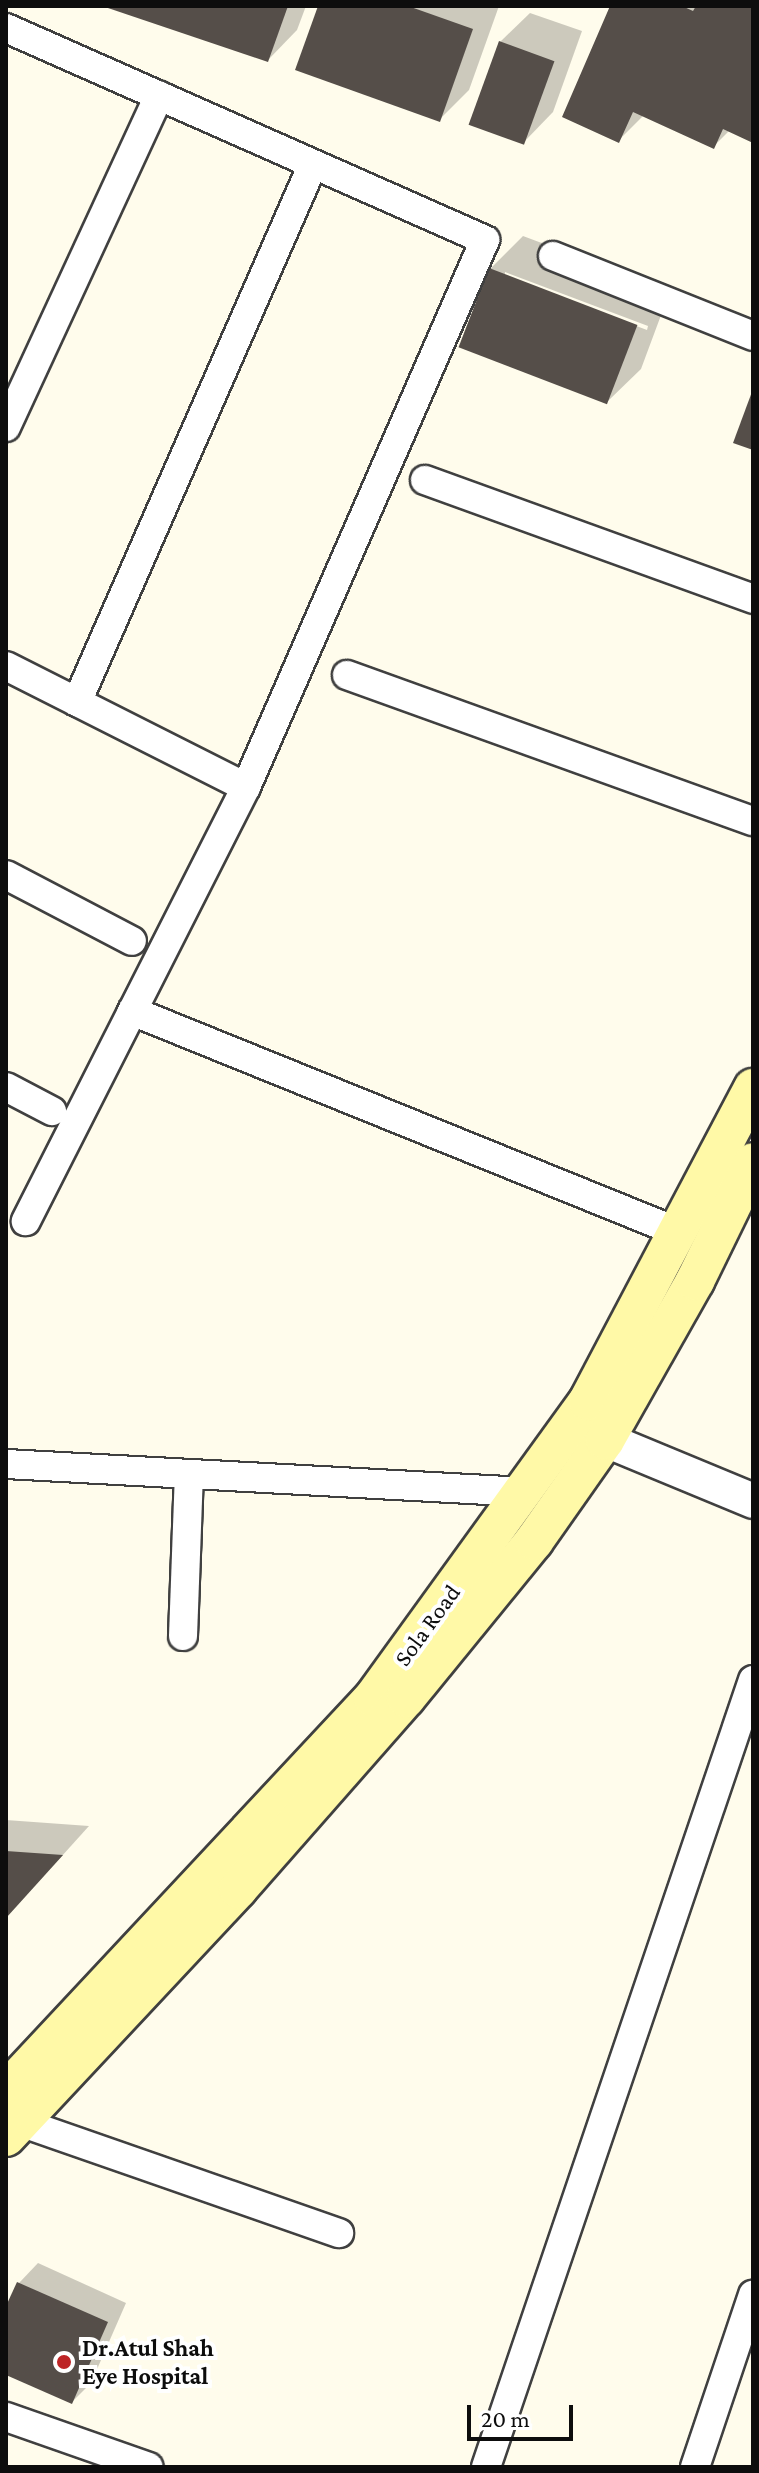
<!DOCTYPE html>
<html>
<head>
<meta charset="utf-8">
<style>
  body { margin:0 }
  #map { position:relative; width:759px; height:2473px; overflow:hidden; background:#fffcec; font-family:"Crimson Pro",serif }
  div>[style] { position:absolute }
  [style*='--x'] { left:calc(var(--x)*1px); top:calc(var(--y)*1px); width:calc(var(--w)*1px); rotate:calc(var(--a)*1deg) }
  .shadow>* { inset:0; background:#0003 }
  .building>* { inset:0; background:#554e49; transform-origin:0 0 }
  .roads { filter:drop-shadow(2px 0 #404040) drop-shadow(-2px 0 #404040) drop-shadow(0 2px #404040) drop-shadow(0 -2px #404040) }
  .minor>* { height:28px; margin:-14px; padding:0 14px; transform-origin:14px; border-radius:14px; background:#fff }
  .tertiary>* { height:34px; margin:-17px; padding:0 17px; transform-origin:17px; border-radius:17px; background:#fff }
  .secondary>* { height:38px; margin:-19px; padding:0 19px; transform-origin:19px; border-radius:19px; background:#fff9a7 }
  .dots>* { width:22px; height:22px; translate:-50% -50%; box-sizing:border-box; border:4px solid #fff; border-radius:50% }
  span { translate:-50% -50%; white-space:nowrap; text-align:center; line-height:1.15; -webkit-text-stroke:8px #fff; paint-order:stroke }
  .street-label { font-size:24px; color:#0d0d0d }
  .poi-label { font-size:24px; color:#0d0d0d; font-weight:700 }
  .left { translate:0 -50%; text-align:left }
  .frame { position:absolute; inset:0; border:8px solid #0d0d0d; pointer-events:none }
  .scale { position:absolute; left:467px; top:2405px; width:106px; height:36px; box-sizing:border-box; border:4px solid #0d0d0d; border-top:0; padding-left:10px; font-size:24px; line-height:28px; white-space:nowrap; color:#0d0d0d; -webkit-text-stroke:6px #fff; paint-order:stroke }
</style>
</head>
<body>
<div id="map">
  <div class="shadow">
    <div style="clip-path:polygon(106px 6px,306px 6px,297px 30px,268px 60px)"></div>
    <div style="clip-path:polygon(320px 6px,499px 6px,469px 90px,440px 119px)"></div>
    <div style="clip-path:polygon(613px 6px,753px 6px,753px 140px,730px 130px,714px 146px,644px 115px,619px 140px)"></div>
    <div style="clip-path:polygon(530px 13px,582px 31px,553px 112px,524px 142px,500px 42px)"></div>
    <div style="clip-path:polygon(evenodd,523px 236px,670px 291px,641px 369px,608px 401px,490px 269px,523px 236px,505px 272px,648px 326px,647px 330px,505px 276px,505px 272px)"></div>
    <div style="clip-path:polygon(6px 1820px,89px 1826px,6px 1918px)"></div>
    <div style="clip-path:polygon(38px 2263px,126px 2303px,91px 2383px,72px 2402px,6px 2372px,6px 2311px,19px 2283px)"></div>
  </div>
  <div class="building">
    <div style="clip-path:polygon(102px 6px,288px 6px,268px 62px)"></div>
    <div style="clip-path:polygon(318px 6px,408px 6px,473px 29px,440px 122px,295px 70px)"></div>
    <div style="clip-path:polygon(610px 6px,682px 6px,693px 11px,696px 6px,753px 6px,753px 143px,723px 129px,714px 149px,633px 112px,619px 143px,562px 117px)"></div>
    <div style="left:499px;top:41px;width:59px;height:89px;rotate:20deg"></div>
    <div style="left:489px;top:268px;width:159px;height:85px;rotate:21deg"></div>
    <div style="clip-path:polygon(753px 389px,753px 450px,733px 443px)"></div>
    <div style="clip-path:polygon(6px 1851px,63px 1855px,6px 1918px)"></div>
    <div style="clip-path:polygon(17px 2282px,108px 2322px,72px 2404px,6px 2375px,6px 2306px)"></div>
  </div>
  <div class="roads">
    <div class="minor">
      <div style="--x:6;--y:28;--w:524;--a:23.87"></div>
      <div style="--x:485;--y:240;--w:597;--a:113.6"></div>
      <div style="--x:246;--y:787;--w:487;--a:116.9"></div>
      <div style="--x:553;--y:256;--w:215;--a:21.8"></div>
      <div style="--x:6;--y:427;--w:365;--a:-65.2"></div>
      <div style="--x:425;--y:480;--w:349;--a:19.9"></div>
      <div style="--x:6;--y:666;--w:269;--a:26.8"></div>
      <div style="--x:347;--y:675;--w:431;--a:19.8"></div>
      <div style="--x:77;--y:702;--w:587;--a:-66.31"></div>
      <div style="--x:6;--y:875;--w:142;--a:27.6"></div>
      <div style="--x:132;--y:1011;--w:589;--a:22.04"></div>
      <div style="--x:6;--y:1087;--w:52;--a:27.6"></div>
      <div style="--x:6;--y:1464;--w:519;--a:3.09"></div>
      <div style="--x:183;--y:1636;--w:162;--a:-87.9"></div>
      <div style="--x:20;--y:2122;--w:338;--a:19.2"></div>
      <div style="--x:6;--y:2417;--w:151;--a:19.3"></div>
      <div style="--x:486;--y:2467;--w:831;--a:-71.26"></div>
      <div style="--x:695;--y:2467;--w:182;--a:-71.4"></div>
    </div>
    <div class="tertiary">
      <div style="--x:582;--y:1430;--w:185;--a:22.5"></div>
    </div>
    <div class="secondary">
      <div style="--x:6;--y:2091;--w:538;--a:-46.96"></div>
      <div style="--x:373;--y:1698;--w:367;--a:-54.1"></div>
      <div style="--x:588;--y:1401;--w:354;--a:-62.2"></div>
      <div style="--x:6;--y:2137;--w:340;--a:-46.9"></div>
      <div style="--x:238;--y:1889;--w:254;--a:-48.7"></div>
      <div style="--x:406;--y:1698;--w:203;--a:-50.8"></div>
      <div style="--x:534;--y:1541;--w:123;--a:-54.9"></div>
      <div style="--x:605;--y:1440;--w:183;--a:-60.5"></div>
      <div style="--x:695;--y:1281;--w:132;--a:-64"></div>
    </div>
  </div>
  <div class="dots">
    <div style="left:64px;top:2362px;background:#bd2425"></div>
  </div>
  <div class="street-label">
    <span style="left:427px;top:1625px;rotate:-54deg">Sola Road</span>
  </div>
  <div class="poi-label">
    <span class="left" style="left:82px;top:2362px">Dr.Atul Shah<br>Eye Hospital</span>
  </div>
  <div class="frame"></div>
  <div class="scale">20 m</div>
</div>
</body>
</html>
